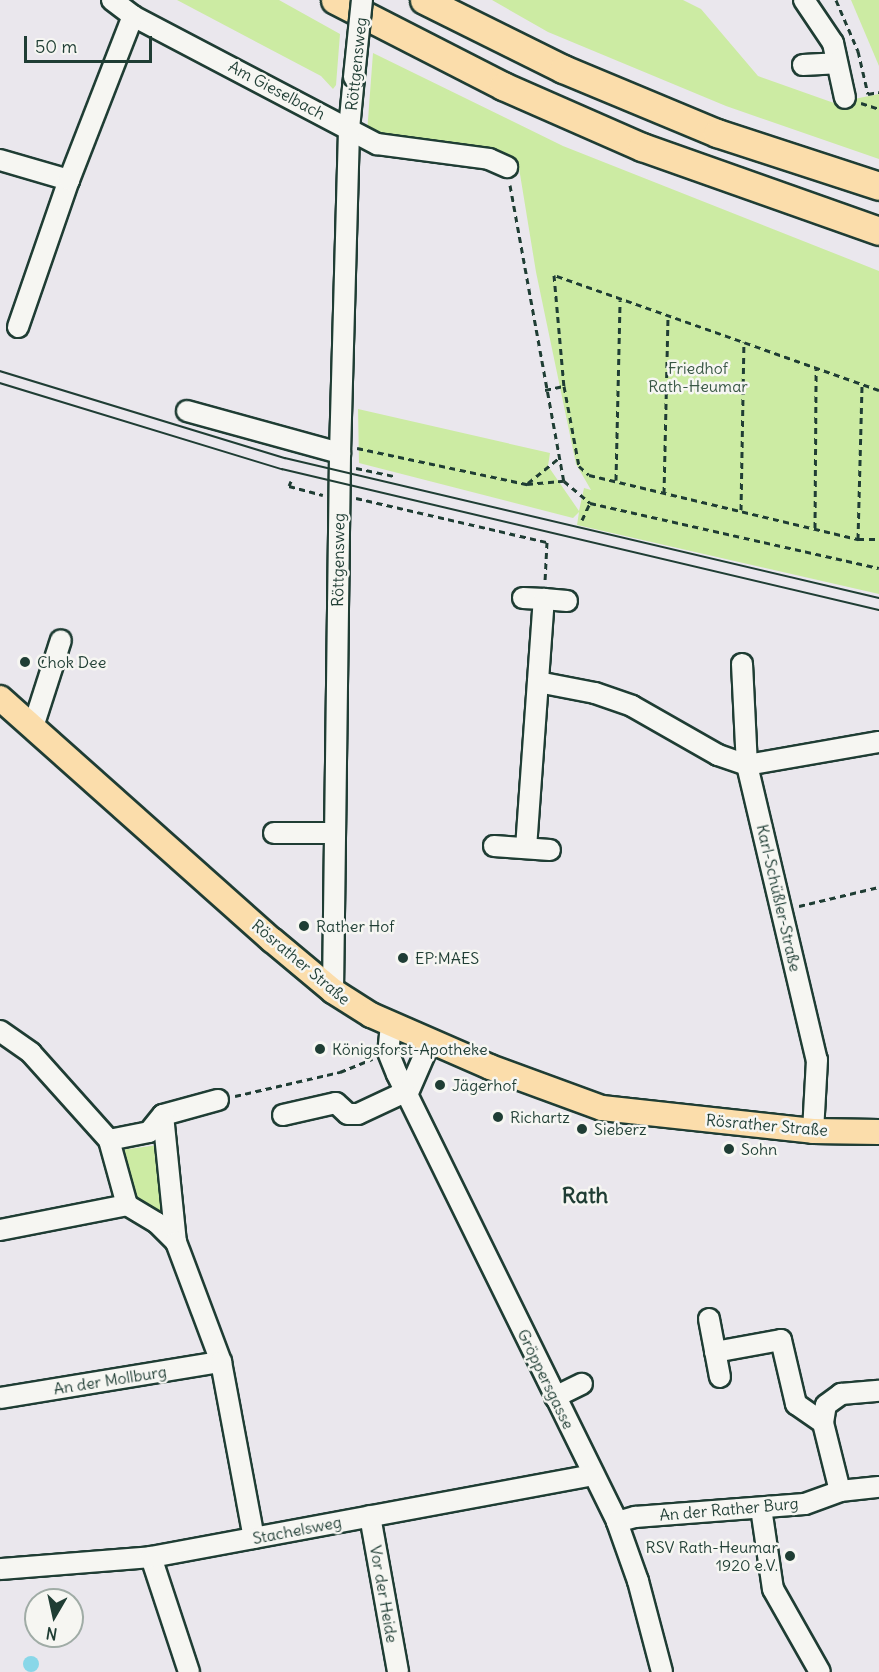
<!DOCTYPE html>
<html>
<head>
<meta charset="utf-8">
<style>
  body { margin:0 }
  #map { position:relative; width:879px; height:1672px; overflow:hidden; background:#eae7ed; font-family:Delius,sans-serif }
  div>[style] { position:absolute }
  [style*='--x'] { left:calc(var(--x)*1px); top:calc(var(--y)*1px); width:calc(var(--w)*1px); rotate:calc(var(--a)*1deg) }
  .green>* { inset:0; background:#cceba3 }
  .water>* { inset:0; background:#89d7e8 }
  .round { border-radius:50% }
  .path>* { height:3px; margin-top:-1.5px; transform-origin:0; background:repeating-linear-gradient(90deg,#1f3d34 0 6px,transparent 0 10.5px) }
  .roads { filter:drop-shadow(2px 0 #1f3d34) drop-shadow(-2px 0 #1f3d34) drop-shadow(0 2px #1f3d34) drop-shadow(0 -2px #1f3d34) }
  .minor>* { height:20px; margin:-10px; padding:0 10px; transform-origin:10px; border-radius:10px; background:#f6f6f2 }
  .major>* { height:24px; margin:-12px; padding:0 12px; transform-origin:12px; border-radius:12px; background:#fbddab }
  .highway>* { height:27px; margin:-13.5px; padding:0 13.5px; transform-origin:13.5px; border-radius:13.5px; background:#fbddab }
  .tram>* { height:1.5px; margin:-0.75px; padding:0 0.75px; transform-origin:0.75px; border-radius:0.75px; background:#1f3d34 }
  .bridges { filter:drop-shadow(2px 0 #1f3d34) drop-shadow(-2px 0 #1f3d34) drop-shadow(0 2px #1f3d34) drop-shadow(0 -2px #1f3d34) }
  .minor-bridge>* { height:20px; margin:-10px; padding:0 10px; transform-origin:10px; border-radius:10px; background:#f6f6f2 }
  .dots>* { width:16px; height:16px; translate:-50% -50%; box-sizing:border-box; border:3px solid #f6f6f2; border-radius:50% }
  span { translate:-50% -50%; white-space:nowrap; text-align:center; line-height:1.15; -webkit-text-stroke:5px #f6f6f2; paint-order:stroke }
  .street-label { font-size:16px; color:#1f3d34 }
  .park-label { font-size:16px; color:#395745 }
  .poi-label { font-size:16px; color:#1f3d34 }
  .left { translate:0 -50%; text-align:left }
  .right { translate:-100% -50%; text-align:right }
  .district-label { font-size:22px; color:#1f3d34; font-weight:700 }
  .north { position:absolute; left:24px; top:1588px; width:60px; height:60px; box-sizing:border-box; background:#f6f6f2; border:2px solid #a0aca6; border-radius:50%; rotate:189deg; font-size:16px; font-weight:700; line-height:24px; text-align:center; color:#1f3d34 }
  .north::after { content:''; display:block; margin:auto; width:21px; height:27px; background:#1f3d34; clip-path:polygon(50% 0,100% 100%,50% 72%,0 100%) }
  .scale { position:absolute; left:24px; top:36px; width:128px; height:27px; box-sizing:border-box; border:3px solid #1f3d34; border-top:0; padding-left:8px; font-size:18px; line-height:21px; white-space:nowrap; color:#1f3d34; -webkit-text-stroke:4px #f6f6f2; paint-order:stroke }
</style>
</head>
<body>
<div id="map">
  <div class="green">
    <div style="clip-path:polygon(177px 0,279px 0,340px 34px,336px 85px,333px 89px,321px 76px)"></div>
    <div style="clip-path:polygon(492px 0,683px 0,701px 9px,758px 76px,834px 103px,879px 94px,879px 159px,726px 106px,548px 32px)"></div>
    <div style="clip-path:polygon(851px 0,879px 0,879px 66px)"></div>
    <div style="clip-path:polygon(373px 53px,563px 146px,879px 271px,879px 594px,577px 525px,579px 512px,573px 518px,359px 463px,358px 409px,550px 453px,548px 466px,579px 511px,584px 488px,591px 490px,576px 464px,536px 272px,519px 168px,491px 153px,367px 133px)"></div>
    <div style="clip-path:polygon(158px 1145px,165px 1220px,131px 1192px,121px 1150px)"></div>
  </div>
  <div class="water">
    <div class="round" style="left:23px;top:1656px;width:16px;height:16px"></div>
  </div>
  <div class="path">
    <div style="--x:836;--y:0;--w:56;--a:66.7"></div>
    <div style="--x:858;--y:51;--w:44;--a:76.9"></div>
    <div style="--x:868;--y:94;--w:11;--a:-10"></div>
    <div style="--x:861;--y:103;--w:19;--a:18"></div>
    <div style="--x:510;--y:185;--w:301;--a:79.7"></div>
    <div style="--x:564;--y:481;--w:34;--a:40"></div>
    <div style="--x:590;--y:503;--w:296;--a:12.7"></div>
    <div style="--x:545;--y:390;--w:19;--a:-12"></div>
    <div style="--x:879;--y:390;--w:345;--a:-160.5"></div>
    <div style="--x:554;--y:275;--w:111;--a:84.9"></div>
    <div style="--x:564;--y:386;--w:81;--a:79.4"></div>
    <div style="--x:579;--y:466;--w:13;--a:42"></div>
    <div style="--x:589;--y:475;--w:277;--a:13.4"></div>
    <div style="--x:858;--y:539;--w:21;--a:0"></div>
    <div style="--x:357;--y:448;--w:174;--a:12"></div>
    <div style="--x:527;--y:484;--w:37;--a:-5"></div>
    <div style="--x:356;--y:468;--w:38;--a:12"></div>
    <div style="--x:616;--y:480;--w:180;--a:-88.7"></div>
    <div style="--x:291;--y:481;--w:5;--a:112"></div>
    <div style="--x:289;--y:486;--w:35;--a:15"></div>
    <div style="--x:528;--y:483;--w:40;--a:-39"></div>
    <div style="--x:664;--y:493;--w:177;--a:-88.7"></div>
    <div style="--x:356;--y:498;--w:196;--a:13"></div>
    <div style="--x:547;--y:542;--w:40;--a:92.9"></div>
    <div style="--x:741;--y:510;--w:168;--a:-89"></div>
    <div style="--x:582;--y:520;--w:19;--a:-65"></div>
    <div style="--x:815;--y:528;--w:159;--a:-89.6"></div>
    <div style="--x:858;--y:539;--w:154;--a:-88.5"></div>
    <div style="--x:799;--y:906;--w:82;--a:-13.4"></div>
    <div style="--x:235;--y:1096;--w:108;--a:-12.9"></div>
    <div style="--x:340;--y:1072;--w:35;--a:-22"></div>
  </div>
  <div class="roads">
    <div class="minor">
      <div style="--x:112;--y:0;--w:26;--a:37"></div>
      <div style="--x:133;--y:16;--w:276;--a:27.7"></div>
      <div style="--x:377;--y:144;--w:113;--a:7.6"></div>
      <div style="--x:489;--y:159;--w:20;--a:24"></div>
      <div style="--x:804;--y:0;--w:52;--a:56"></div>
      <div style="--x:833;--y:43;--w:56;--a:77.7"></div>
      <div style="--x:803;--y:65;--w:33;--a:-3"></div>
      <div style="--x:0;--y:160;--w:72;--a:16.2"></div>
      <div style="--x:18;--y:327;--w:156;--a:-70.9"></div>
      <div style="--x:69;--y:180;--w:176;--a:-68.7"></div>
      <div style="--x:187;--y:411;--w:159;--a:15.4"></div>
      <div style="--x:523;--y:598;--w:21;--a:3"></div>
      <div style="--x:742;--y:664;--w:101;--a:87.2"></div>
      <div style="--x:747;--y:765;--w:303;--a:76.7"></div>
      <div style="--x:817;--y:1060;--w:71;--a:93.2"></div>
      <div style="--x:538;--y:682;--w:58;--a:10.9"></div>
      <div style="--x:595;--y:693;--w:39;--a:19"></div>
      <div style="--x:632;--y:706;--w:99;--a:29.7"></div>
      <div style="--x:718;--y:755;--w:31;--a:19"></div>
      <div style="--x:747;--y:765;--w:134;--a:-9.9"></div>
      <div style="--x:33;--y:727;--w:91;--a:-72.2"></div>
      <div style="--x:274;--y:833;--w:59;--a:0"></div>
      <div style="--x:494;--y:846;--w:56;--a:4.1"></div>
      <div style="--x:526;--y:848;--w:250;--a:-85.9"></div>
      <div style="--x:544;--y:599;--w:23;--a:5"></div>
      <div style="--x:333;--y:991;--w:538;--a:-89.25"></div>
      <div style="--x:340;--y:453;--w:324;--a:-88.4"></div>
      <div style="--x:349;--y:129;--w:52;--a:-84.5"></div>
      <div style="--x:391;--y:1025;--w:27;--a:96"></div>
      <div style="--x:388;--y:1052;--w:24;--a:68"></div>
      <div style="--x:397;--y:1074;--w:499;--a:63.8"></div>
      <div style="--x:617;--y:1522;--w:63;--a:70.4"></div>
      <div style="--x:638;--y:1581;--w:94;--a:75.2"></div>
      <div style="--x:0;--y:1031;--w:38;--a:35"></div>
      <div style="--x:31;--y:1053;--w:117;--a:48.1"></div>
      <div style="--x:407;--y:1095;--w:58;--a:-66.5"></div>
      <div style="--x:163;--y:1115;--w:57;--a:-15.3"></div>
      <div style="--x:283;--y:1115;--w:54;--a:-12.8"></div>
      <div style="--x:336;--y:1103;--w:16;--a:43"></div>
      <div style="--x:348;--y:1114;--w:10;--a:0"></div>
      <div style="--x:358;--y:1114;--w:52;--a:-25.1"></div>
      <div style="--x:0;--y:1230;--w:129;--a:-11.1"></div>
      <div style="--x:176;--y:1242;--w:27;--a:-135"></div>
      <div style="--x:157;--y:1223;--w:35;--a:-149"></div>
      <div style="--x:127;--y:1205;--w:67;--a:-105.5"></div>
      <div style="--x:109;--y:1140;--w:41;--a:-11.3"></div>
      <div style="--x:149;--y:1132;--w:22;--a:-51"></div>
      <div style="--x:163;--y:1115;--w:128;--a:84.2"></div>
      <div style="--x:176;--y:1242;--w:128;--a:69.4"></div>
      <div style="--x:709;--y:1319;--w:59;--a:79.3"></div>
      <div style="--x:715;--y:1352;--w:67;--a:-10.3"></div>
      <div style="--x:781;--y:1340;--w:66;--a:76.8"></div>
      <div style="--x:796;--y:1404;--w:33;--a:35"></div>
      <div style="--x:555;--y:1397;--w:30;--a:-26"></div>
      <div style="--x:0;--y:1398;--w:224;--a:-9.3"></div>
      <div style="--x:221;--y:1362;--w:179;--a:79.4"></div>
      <div style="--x:840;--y:1491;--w:70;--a:-104"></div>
      <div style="--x:823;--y:1423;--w:18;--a:-81"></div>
      <div style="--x:826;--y:1405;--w:19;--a:-36"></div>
      <div style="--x:841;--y:1394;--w:38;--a:-5"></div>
      <div style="--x:761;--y:1508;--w:82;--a:81.6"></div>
      <div style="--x:773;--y:1589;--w:95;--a:60.5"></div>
      <div style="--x:370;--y:1516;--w:158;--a:79.8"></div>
      <div style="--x:617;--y:1522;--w:19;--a:-16"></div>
      <div style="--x:635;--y:1517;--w:170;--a:-4.4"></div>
      <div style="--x:805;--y:1504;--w:37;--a:-20"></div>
      <div style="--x:840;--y:1491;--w:39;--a:-6"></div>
      <div style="--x:151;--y:1557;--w:121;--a:71.7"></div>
      <div style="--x:0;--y:1569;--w:151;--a:-4.5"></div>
      <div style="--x:151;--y:1557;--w:450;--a:-10.5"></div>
    </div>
    <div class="major">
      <div style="--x:0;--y:698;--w:364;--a:41.7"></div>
      <div style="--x:272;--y:940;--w:80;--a:39.9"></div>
      <div style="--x:333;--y:991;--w:45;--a:32.3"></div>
      <div style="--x:371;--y:1015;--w:130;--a:23.6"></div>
      <div style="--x:490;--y:1067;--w:119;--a:20.1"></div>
      <div style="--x:602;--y:1108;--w:212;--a:6.2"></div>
      <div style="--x:813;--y:1131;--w:66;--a:0.9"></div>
    </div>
    <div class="highway">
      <div style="--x:335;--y:0;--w:189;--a:27.1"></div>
      <div style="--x:503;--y:86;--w:152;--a:23.7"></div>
      <div style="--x:642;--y:147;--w:251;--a:19.5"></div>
      <div style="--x:424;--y:0;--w:155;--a:26.4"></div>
      <div style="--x:563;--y:69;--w:167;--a:22.6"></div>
      <div style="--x:717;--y:133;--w:170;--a:18.1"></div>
    </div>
  </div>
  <div class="tram">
    <div style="--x:0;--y:371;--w:298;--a:17"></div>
    <div style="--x:285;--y:458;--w:610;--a:13.26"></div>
    <div style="--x:0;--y:383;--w:295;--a:17"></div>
    <div style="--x:282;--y:469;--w:613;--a:13.29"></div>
  </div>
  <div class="bridges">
    <div class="minor-bridge">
      <div style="--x:354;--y:77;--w:77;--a:-84.1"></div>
    </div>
  </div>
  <div class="dots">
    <div style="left:25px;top:662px;background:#1f3d34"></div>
    <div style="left:304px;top:926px;background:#1f3d34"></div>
    <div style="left:403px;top:958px;background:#1f3d34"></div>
    <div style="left:320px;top:1049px;background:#1f3d34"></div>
    <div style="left:440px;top:1085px;background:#1f3d34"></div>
    <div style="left:498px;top:1117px;background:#1f3d34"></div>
    <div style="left:582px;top:1129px;background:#1f3d34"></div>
    <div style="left:729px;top:1149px;background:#1f3d34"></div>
    <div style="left:790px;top:1556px;background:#1f3d34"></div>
  </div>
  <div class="street-label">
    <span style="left:356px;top:64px;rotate:-84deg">Röttgensweg</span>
    <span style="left:277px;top:90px;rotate:28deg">Am Gieselbach</span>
    <span style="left:338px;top:560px;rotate:-89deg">Röttgensweg</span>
    <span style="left:779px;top:898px;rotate:77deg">Karl-Schüßler-Straße</span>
    <span style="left:301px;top:962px;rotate:40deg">Rösrather Straße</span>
    <span style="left:767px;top:1125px;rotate:5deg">Rösrather Straße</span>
    <span style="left:546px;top:1379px;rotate:64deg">Gröppersgasse</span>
    <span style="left:110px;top:1380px;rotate:-9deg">An der Mollburg</span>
    <span style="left:729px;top:1509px;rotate:-5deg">An der Rather Burg</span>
    <span style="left:297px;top:1530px;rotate:-11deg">Stachelsweg</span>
    <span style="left:384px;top:1594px;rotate:80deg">Vor der Heide</span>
  </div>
  <div class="park-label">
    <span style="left:698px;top:377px">Friedhof<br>Rath-Heumar</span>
  </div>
  <div class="poi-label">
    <span class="left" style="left:37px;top:662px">Chok Dee</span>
    <span class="left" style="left:316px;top:926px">Rather Hof</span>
    <span class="left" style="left:415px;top:958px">EP:MAES</span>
    <span class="left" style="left:332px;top:1049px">Königsforst-Apotheke</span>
    <span class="left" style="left:452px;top:1085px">Jägerhof</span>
    <span class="left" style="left:510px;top:1117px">Richartz</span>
    <span class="left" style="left:594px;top:1129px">Sieberz</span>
    <span class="left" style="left:741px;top:1149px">Sohn</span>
    <span class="right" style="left:778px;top:1556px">RSV Rath-Heumar<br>1920 e.V.</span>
  </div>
  <div class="district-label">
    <span style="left:585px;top:1196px">Rath</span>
  </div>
  <div class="north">N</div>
  <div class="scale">50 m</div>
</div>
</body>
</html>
